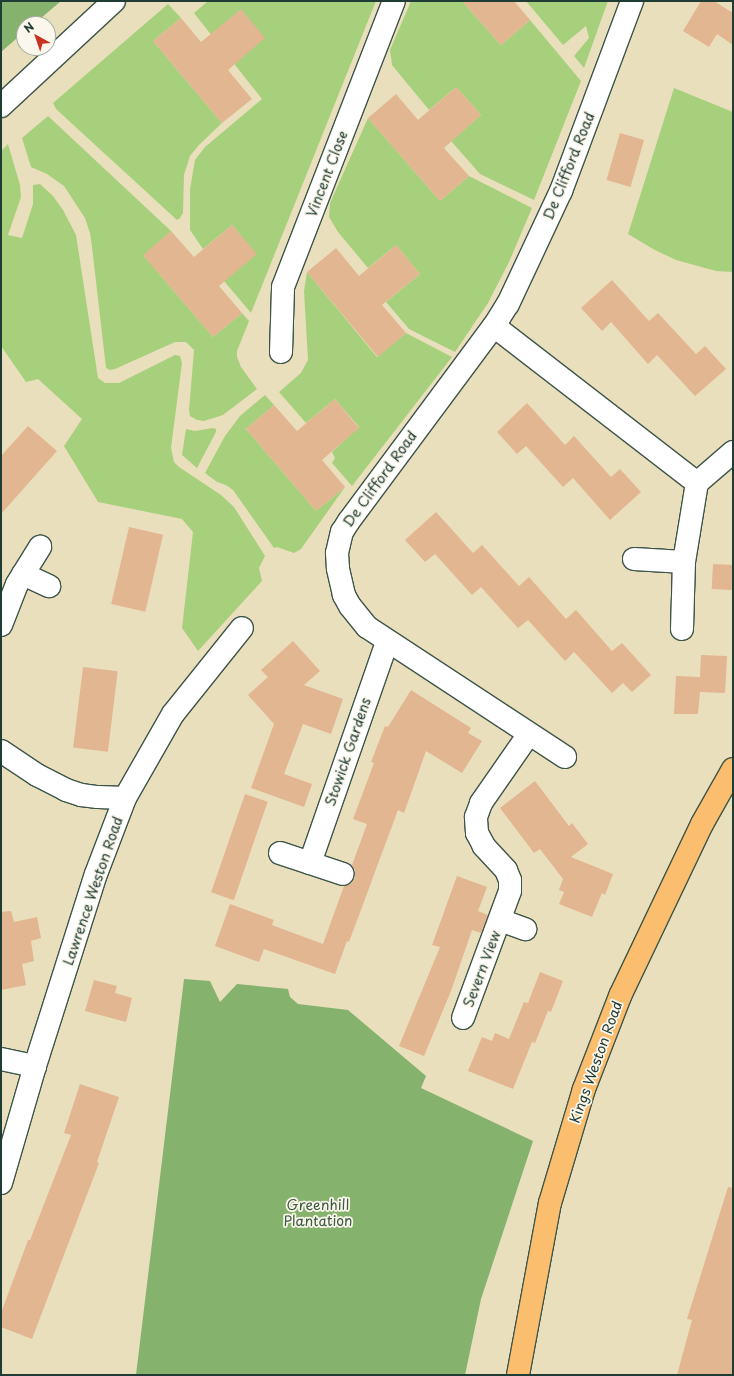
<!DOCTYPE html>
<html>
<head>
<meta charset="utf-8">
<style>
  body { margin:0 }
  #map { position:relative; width:734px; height:1376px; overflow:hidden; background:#eadfbc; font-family:"Playpen Sans",sans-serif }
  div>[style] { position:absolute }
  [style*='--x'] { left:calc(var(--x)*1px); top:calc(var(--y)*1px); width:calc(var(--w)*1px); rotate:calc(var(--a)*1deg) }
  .green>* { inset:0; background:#a7d07c }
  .forest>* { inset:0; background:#85b26c }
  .building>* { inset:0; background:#e2b690; transform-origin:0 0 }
  .roads { filter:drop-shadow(1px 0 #3d5548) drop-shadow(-1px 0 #3d5548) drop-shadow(0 1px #3d5548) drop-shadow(0 -1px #3d5548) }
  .minor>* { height:22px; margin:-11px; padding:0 11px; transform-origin:11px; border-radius:11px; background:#fff }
  .major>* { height:22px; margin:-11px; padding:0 11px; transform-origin:11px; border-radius:11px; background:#fbbd6e }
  span { translate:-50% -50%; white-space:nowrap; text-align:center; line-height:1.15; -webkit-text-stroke:3.5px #fbf7ec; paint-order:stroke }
  .street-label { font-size:14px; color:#1f3d34 }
  .park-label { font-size:14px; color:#3a5a42 }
  .frame { position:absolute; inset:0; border:2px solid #1f3d34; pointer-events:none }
  .north { position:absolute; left:16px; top:16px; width:40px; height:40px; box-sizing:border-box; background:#fbf7ec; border:1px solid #a3ada2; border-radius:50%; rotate:320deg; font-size:11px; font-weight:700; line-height:16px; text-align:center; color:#1f3d34 }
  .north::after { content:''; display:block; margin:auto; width:14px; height:18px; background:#c8321e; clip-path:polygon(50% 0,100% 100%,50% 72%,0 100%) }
</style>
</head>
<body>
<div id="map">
  <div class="green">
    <div style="clip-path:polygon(208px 1px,376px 1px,251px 313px,224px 281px,256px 254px,232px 225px,203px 249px,190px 230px,190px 189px,195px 160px,205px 147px,262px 99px,194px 13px)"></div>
    <div style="clip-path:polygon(411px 1px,462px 1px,501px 45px,530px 20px,581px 81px,534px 200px,480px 174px,451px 141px,481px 115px,456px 87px,429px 110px,392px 65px,390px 50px)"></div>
    <div style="clip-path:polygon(526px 1px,608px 1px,584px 68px,574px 56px,589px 38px,586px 26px,563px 45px)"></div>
    <div style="clip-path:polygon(168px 4px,181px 18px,153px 41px,222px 123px,199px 145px,190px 156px,184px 175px,183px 213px,180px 218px,177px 220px,56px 109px,53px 103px)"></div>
    <div style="clip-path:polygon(674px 88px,733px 112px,733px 272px,716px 271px,676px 260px,653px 249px,628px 234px)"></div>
    <div style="clip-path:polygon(48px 116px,171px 231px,144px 256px,213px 337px,242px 313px,249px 321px,237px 351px,237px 357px,241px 367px,257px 389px,223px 415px,204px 421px,197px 420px,190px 416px,189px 410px,194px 350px,186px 342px,175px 342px,115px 369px,110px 370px,106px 368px,92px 247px,90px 233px,85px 218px,64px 186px,47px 174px,31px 167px,22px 138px)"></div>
    <div style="clip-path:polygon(368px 118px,440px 201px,469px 176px,532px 208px,509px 262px,488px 303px,455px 352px,409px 329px,386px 302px,420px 274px,396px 245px,368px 268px,338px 232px,329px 217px,330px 203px)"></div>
    <div style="clip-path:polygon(8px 144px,20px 185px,21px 197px,8px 235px,22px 238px,33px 204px,33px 185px,40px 184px,53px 196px,63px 210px,76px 235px,98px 378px,105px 383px,119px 383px,175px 355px,180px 356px,182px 363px,171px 448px,174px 462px,179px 467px,221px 495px,234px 507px,265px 556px,259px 568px,262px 581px,198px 651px,182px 628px,193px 532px,182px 519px,98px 502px,64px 446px,82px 419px,38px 379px,26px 382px,1px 346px,1px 151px)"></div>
    <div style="clip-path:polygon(307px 272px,377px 357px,406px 333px,452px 357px,352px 486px,332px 463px,335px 458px,332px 452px,359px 427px,335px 399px,306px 423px,279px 392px,301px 373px,308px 360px,304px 291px)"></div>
    <div style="clip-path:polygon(265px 395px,274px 405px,246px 429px,316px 511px,345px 487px,301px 549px,294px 553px,277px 547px,274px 548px,233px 490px,226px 485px,217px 482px,205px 473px,225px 436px,240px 416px)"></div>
    <div style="clip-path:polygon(213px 428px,216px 429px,216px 432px,197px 468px,182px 455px,186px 429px,195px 431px)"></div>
  </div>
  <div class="forest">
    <div style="clip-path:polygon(1px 1px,61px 1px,34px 24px,24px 24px,24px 32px,1px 52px)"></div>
    <div style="clip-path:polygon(184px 979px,210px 981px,220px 1002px,237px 984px,288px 989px,290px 997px,298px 1004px,348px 1010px,426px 1076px,421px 1088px,533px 1141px,481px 1299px,465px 1375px,136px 1375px)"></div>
  </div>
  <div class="building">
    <div style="clip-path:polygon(462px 1px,514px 1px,530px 20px,501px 45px)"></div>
    <div style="clip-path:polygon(701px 1px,714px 1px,733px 13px,733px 45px,717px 34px,709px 47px,683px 31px)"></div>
    <div style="clip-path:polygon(241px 9px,265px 38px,228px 70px,252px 99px,222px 123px,153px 41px,181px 18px,201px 42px)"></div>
    <div style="clip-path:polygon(456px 87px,481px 115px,444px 148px,469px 176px,440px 201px,368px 118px,396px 94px,418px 120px)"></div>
    <div style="left:620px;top:133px;width:25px;height:49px;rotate:16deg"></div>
    <div style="clip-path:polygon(232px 225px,257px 254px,219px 286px,242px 313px,213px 337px,143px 255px,171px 231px,194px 257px)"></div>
    <div style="clip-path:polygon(396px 245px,420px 274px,382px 305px,406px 333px,378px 357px,307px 272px,336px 248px,359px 276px)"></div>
    <div style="clip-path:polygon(612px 280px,649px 321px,658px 313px,696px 354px,705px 346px,726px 369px,695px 396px,657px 355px,648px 364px,611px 322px,602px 331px,581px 308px)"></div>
    <div style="clip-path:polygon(335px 399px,359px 428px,322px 460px,345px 487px,316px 511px,246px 429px,274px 405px,297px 431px)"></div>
    <div style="clip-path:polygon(527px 403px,565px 445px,574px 436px,611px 477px,620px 469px,641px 492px,610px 520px,573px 478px,563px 487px,526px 446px,517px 454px,497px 432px)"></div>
    <div style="clip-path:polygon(28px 426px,57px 451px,1px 514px,1px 456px)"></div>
    <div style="clip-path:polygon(436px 512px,473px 553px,482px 545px,519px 586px,529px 577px,566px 619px,576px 610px,612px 651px,622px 643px,651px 675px,632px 692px,623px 683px,612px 693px,574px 652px,565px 661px,528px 620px,518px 628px,481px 587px,472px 595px,435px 554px,425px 562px,405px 540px)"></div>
    <div style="left:129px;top:527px;width:35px;height:79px;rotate:13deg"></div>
    <div style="left:713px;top:564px;width:20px;height:25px;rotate:3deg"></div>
    <div style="clip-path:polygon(293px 641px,320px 671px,304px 685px,343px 699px,331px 734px,303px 724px,284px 774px,312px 784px,304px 807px,251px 788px,274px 724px,248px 695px,268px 677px,261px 670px)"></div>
    <div style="clip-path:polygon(701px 655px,727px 656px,725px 693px,700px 692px,698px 714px,674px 714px,676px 676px,700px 677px)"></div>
    <div style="left:83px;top:667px;width:35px;height:81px;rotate:7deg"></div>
    <div style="clip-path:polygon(411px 690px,471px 728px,468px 733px,482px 741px,462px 773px,426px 751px,404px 813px,398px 810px,349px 942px,347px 941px,335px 974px,264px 949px,259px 962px,215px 946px,230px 904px,274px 920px,272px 925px,323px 944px,344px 886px,351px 884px,355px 878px,355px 871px,352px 865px,367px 824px,353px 819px,374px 763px,371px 762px,385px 726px,388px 727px)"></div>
    <div style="clip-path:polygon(535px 781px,569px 826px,572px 823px,588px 844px,571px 857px,613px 874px,605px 895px,602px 893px,592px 917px,559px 904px,564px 892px,559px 890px,563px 879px,540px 849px,534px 853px,500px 808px)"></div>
    <div style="left:245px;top:794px;width:24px;height:104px;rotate:19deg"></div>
    <div style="clip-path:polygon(457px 876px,487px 887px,478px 911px,488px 915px,481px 933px,472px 930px,451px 991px,424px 1056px,399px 1046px,440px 947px,432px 945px)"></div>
    <div style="clip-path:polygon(11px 911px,14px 922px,37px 917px,41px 938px,31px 941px,34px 961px,22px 964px,26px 985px,1px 990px,1px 912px)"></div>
    <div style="clip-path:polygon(540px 972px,563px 981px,551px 1012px,548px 1011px,535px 1043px,532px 1042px,513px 1089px,468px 1071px,482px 1037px,492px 1041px,495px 1033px,509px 1039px,524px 1002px,528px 1003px)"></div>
    <div style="clip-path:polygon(94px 980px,117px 986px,115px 993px,132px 998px,126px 1022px,85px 1011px)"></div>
    <div style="clip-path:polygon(80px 1084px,119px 1097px,97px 1162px,99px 1163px,32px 1339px,1px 1327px,1px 1313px,28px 1240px,30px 1240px,71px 1135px,64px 1133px)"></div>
    <div style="clip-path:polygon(728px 1187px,733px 1188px,733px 1375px,677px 1375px,692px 1320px,687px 1319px)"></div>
  </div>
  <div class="roads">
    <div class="minor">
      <div style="--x:1;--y:106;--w:154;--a:-42.9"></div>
      <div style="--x:494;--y:326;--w:257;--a:37.7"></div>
      <div style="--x:281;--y:352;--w:65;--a:-88.2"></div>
      <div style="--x:283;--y:287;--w:307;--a:-68.8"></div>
      <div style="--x:634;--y:559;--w:50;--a:3.4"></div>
      <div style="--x:23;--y:574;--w:29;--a:25"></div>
      <div style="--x:1;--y:625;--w:44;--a:-68.7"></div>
      <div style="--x:17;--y:584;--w:44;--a:-58.1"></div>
      <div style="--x:682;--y:629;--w:67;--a:-88.3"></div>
      <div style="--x:684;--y:562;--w:80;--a:-80.7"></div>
      <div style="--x:697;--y:483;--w:48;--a:-40.7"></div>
      <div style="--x:1;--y:751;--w:43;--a:33.7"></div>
      <div style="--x:37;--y:775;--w:33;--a:27"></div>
      <div style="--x:66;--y:790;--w:16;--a:18"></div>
      <div style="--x:81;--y:795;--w:17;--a:7"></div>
      <div style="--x:98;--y:797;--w:27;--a:2"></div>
      <div style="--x:565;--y:757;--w:237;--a:-146.7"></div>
      <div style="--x:367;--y:627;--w:27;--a:-129"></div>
      <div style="--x:350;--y:606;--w:13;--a:-119"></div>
      <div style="--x:344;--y:595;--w:28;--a:-103"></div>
      <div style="--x:338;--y:568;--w:15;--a:-94"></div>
      <div style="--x:337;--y:553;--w:22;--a:-77"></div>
      <div style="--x:342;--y:532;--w:13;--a:-58"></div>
      <div style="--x:349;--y:521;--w:243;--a:-53.4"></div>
      <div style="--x:494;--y:326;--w:26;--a:-58"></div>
      <div style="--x:508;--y:304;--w:125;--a:-64.9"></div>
      <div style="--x:561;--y:191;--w:203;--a:-69.5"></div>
      <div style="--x:280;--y:853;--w:66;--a:18.4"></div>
      <div style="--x:310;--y:863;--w:234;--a:-70.8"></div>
      <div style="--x:500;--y:920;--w:27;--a:20"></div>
      <div style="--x:463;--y:1018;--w:135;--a:-69.7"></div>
      <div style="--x:510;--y:891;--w:11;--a:-90"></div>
      <div style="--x:510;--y:880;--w:11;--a:-112"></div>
      <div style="--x:506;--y:870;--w:33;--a:-133"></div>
      <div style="--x:484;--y:846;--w:15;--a:-118"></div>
      <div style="--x:477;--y:833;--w:16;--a:-94"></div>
      <div style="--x:476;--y:817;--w:15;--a:-70"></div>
      <div style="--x:481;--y:803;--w:84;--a:-55.2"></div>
      <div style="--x:1;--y:1059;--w:35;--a:12"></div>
      <div style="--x:1;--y:1183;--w:122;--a:-73.8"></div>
      <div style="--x:35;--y:1066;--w:201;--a:-72.4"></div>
      <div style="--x:96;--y:874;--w:81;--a:-69.1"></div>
      <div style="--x:125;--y:798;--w:97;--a:-60.3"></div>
      <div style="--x:173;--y:714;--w:110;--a:-51.3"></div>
    </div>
    <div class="major">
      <div style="--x:518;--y:1375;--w:175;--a:-79.5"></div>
      <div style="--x:550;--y:1203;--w:119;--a:-73.4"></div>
      <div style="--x:584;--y:1089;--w:100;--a:-68.8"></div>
      <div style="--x:620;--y:996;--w:191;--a:-64.5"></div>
      <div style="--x:702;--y:824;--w:63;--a:-60.6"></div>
    </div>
  </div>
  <div class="street-label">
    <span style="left:569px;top:166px;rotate:-68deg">De Clifford Road</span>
    <span style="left:327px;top:174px;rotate:-69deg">Vincent Close</span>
    <span style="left:380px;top:479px;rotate:-54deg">De Clifford Road</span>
    <span style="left:348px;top:752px;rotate:-71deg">Stowick Gardens</span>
    <span style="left:93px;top:891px;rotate:-71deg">Lawrence Weston Road</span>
    <span style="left:482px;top:969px;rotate:-69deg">Severn View</span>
    <span style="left:596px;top:1062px;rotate:-70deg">Kings Weston Road</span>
  </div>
  <div class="park-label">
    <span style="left:318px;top:1213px">Greenhill<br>Plantation</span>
  </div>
  <div class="frame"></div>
  <div class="north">N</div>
</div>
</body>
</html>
